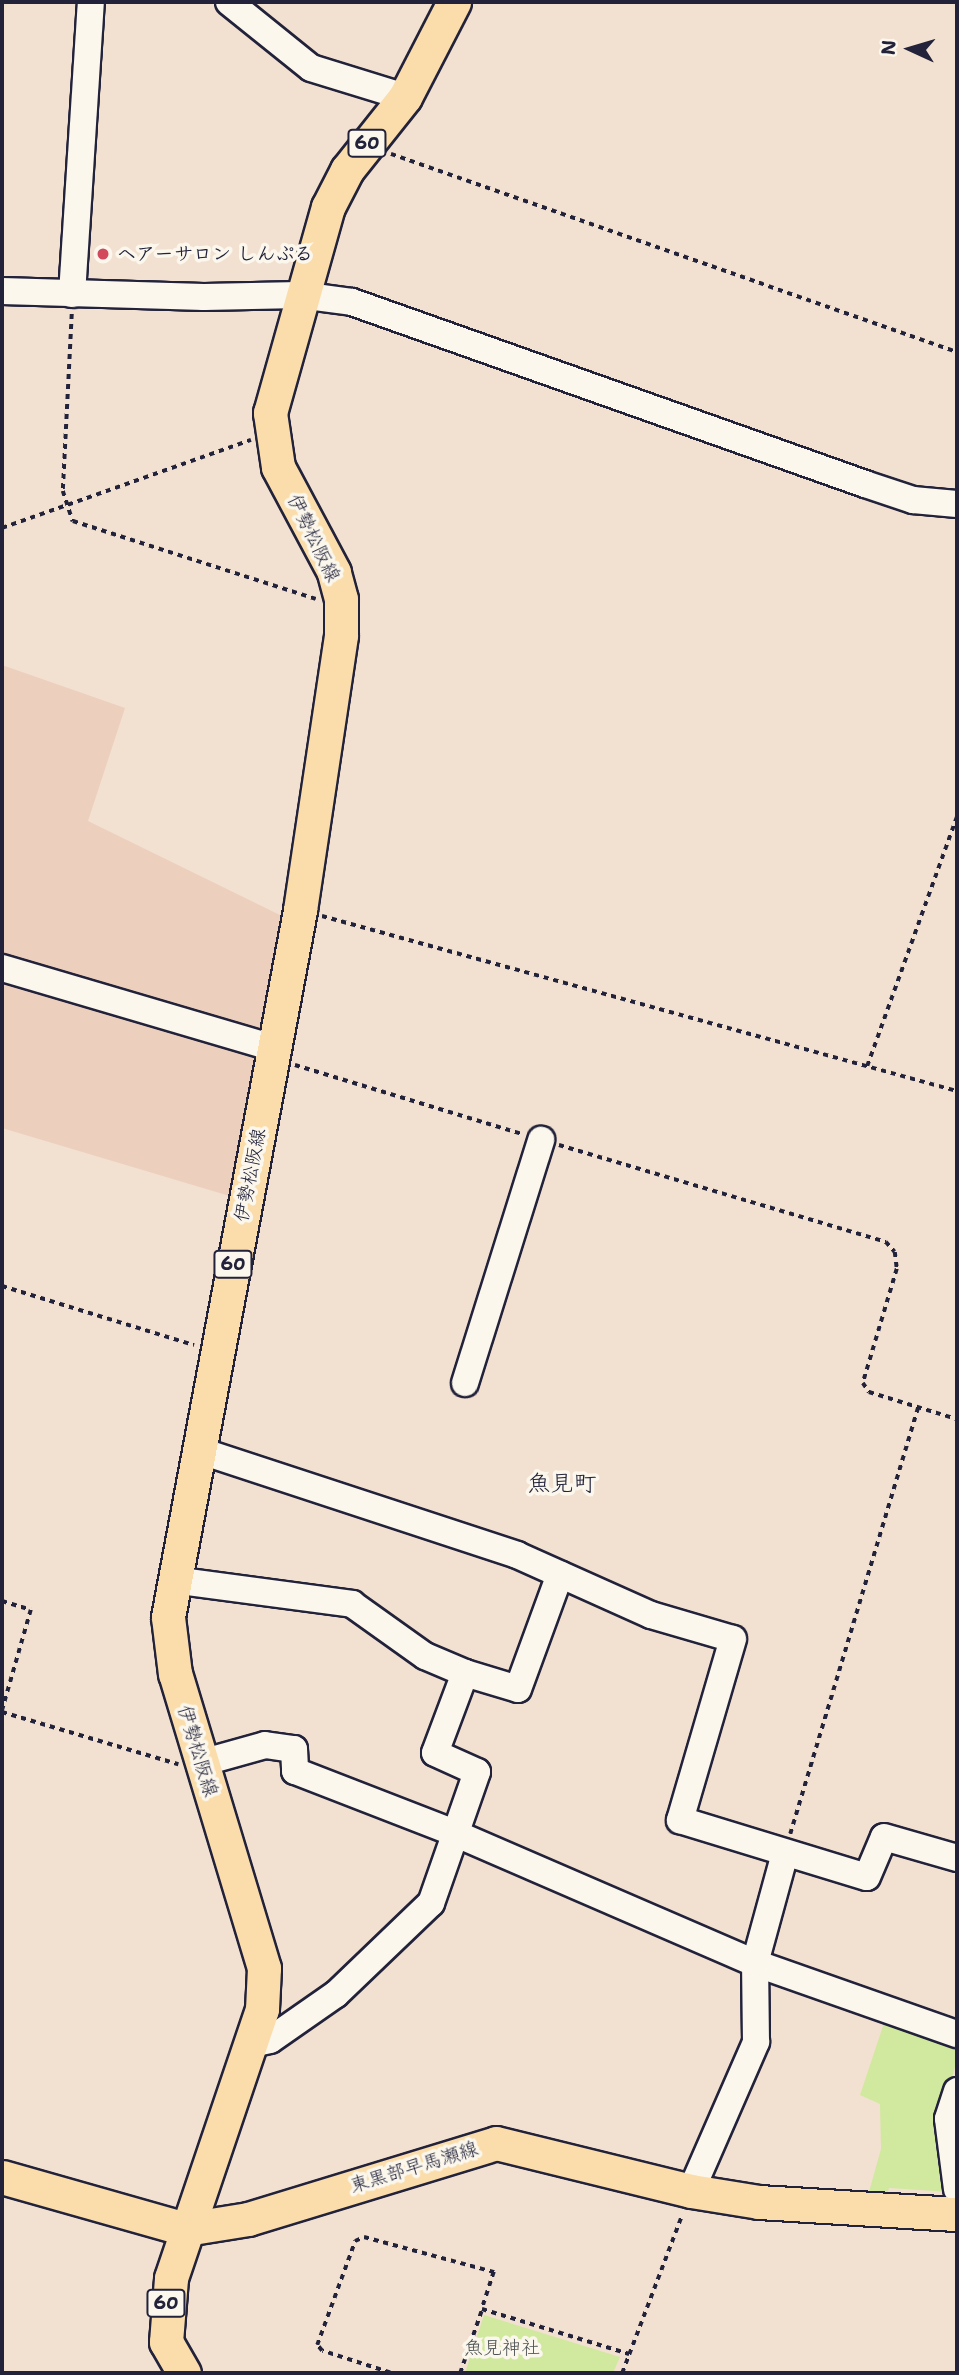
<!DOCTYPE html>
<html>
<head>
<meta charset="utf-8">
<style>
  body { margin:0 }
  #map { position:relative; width:959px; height:2375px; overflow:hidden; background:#f2e0d0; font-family:"Shantell Sans","Klee One",sans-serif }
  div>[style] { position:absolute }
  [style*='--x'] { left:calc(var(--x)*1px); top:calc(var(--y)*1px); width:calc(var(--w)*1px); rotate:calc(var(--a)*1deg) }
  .built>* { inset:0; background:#ecd0bd }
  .green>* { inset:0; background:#d0e99e }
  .path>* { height:3.5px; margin-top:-1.75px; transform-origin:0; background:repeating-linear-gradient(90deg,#22223b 0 5px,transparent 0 10px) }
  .roads { filter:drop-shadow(2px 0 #22223b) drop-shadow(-2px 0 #22223b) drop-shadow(0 2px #22223b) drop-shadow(0 -2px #22223b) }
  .minor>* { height:26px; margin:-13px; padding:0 13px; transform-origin:13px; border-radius:13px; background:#fbf7ec }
  .major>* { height:33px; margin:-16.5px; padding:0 16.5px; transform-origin:16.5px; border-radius:16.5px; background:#fbddab }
  .dots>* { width:19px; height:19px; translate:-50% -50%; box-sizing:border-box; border:4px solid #fbf7ec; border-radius:50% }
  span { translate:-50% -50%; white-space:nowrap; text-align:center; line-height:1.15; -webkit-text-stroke:7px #fbf7ec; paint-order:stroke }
  .shield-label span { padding:2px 5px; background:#fbf7ec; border:2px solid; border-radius:5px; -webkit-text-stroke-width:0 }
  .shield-label { font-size:18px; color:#22223b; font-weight:700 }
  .poi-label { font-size:19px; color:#22223b; font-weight:700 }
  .left { translate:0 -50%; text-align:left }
  .street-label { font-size:19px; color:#22223b }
  .park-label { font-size:19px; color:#4e5454 }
  .quarter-label { font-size:23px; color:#22223b }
  .frame { position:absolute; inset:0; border:4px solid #22223b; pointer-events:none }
  .north { position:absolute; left:875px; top:14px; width:70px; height:70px; -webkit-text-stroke:5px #fbf7ec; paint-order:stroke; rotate:274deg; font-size:19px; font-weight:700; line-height:28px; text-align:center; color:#22223b }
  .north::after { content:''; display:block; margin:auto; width:24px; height:32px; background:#22223b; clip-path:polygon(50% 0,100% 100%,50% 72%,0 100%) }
</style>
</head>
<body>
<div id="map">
  <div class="built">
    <div style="clip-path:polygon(2px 665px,125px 708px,88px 821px,286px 918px,233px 1197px,2px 1128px)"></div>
  </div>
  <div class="green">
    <div style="clip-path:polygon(888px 2011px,957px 2041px,957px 2059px,941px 2119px,950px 2192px,889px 2188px,885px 2201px,867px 2199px,881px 2149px,880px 2104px,860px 2095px)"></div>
    <div style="clip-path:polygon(484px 2315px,620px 2357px,613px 2373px,465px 2373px)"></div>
  </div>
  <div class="path">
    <div style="--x:391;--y:154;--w:600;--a:19.28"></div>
    <div style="--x:72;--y:314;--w:177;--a:92.9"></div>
    <div style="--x:63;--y:491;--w:32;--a:72"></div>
    <div style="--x:73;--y:521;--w:255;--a:17.8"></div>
    <div style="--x:2;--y:528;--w:264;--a:-19.5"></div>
    <div style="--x:322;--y:916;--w:659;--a:15.41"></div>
    <div style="--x:295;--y:1065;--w:237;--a:16.9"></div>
    <div style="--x:867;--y:1066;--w:266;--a:-70.2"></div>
    <div style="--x:559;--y:1145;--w:341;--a:16.5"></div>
    <div style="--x:886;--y:1242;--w:13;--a:48"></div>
    <div style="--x:895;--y:1252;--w:17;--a:83"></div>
    <div style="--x:897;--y:1269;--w:119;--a:106.6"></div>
    <div style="--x:863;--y:1383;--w:11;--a:56"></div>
    <div style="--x:869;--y:1392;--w:92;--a:17.1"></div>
    <div style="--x:2;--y:1286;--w:201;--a:17.1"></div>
    <div style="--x:2;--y:1601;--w:30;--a:17"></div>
    <div style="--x:31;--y:1610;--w:105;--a:106"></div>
    <div style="--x:2;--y:1712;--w:184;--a:16.5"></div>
    <div style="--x:790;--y:1834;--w:447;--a:-73.3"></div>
    <div style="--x:390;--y:2373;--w:71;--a:-162.1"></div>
    <div style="--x:322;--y:2351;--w:8;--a:-130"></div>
    <div style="--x:317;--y:2345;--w:111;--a:-69.9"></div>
    <div style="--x:355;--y:2241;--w:10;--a:-24"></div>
    <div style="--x:364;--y:2237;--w:135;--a:15.1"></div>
    <div style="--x:494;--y:2272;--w:39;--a:108"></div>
    <div style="--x:460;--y:2373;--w:68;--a:-71"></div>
    <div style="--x:482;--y:2309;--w:154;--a:17"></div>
    <div style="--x:622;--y:2373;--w:169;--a:-69.2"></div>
  </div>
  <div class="roads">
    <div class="minor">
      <div style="--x:229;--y:2;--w:105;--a:38.8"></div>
      <div style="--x:311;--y:68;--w:98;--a:17.1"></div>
      <div style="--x:2;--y:291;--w:202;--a:1.7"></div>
      <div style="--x:204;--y:297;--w:96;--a:-1.2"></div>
      <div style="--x:300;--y:295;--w:52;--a:7.7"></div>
      <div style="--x:352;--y:302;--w:544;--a:19.53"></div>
      <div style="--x:865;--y:484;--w:51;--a:18.4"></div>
      <div style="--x:913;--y:500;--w:44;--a:5.2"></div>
      <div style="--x:72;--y:294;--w:293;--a:-86.3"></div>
      <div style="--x:2;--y:968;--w:284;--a:16.4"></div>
      <div style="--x:465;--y:1383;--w:255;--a:-72.6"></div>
      <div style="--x:198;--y:1450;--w:336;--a:18.2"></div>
      <div style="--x:517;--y:1555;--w:147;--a:24.1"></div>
      <div style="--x:651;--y:1615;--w:85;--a:16.3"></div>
      <div style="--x:733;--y:1639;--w:189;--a:106.3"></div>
      <div style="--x:680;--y:1820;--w:195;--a:17"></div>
      <div style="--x:867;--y:1877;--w:43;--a:-67"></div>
      <div style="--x:884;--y:1837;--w:76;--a:16"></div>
      <div style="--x:173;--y:1580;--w:181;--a:7.6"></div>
      <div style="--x:352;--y:1604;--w:90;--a:35.5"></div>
      <div style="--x:425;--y:1656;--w:43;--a:23"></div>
      <div style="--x:465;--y:1673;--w:85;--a:110.6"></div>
      <div style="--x:435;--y:1753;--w:46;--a:24.3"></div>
      <div style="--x:477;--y:1772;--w:139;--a:109.3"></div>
      <div style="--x:431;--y:1903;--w:132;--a:136.2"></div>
      <div style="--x:336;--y:1994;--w:80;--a:145.1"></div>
      <div style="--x:270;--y:2040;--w:19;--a:168"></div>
      <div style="--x:465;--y:1673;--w:55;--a:16.8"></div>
      <div style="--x:518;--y:1689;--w:122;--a:-69.9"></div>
      <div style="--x:201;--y:1763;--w:66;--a:-15.7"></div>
      <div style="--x:265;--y:1745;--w:29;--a:8"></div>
      <div style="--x:294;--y:1749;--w:22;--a:87"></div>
      <div style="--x:295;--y:1771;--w:168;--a:21.2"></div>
      <div style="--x:452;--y:1832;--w:330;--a:23.4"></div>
      <div style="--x:755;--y:1963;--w:214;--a:19.4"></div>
      <div style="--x:957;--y:2091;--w:29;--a:108"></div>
      <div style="--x:948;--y:2119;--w:71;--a:82.7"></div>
      <div style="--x:691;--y:2191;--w:163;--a:-66.4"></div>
      <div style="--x:756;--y:2042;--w:79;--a:-90.7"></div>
      <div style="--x:755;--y:1963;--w:114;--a:-74.7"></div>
    </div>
    <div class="major">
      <div style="--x:2;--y:2177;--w:191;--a:15.8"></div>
      <div style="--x:186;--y:2229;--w:63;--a:-9.2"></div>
      <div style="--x:248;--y:2219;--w:259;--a:-17"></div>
      <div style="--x:496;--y:2143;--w:201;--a:13.8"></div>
      <div style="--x:691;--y:2191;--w:69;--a:9.2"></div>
      <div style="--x:759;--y:2202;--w:198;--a:3.5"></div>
      <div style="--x:184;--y:2373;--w:36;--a:-120"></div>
      <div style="--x:166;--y:2342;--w:64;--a:-85.5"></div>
      <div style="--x:171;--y:2278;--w:284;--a:-71.3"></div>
      <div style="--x:262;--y:2009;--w:41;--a:-87.2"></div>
      <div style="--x:264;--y:1968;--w:307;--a:-106.8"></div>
      <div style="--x:175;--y:1674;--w:57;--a:-97"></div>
      <div style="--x:168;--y:1617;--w:719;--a:-79.42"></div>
      <div style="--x:300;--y:910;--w:278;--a:-81.5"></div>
      <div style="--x:341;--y:635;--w:36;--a:-90"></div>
      <div style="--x:341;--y:599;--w:28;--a:-105"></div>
      <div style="--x:334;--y:572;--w:119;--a:-118.1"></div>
      <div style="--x:278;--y:467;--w:55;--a:-98.4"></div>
      <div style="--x:270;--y:413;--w:214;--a:-74.3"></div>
      <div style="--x:328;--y:207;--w:42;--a:-62.8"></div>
      <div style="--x:347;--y:170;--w:93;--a:-51.5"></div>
      <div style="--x:405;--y:97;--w:107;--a:-62.7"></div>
    </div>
  </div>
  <div class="dots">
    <div style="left:103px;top:254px;background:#d1495b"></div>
  </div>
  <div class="shield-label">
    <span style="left:367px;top:143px">60</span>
    <span style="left:233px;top:1264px">60</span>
    <span style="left:166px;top:2303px">60</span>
  </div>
  <div class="poi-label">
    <span class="left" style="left:117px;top:254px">ヘアーサロン しんぷる</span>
  </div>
  <div class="street-label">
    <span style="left:314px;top:538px;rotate:64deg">伊勢松阪線</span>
    <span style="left:250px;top:1175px;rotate:-79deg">伊勢松阪線</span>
    <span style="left:198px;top:1751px;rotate:73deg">伊勢松阪線</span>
    <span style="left:414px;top:2167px;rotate:-17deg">東黒部早馬瀬線</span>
  </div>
  <div class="park-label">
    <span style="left:502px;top:2348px">魚見神社</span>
  </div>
  <div class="quarter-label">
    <span style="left:562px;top:1483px">魚見町</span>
  </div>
  <div class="frame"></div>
  <div class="north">N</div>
</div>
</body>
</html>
